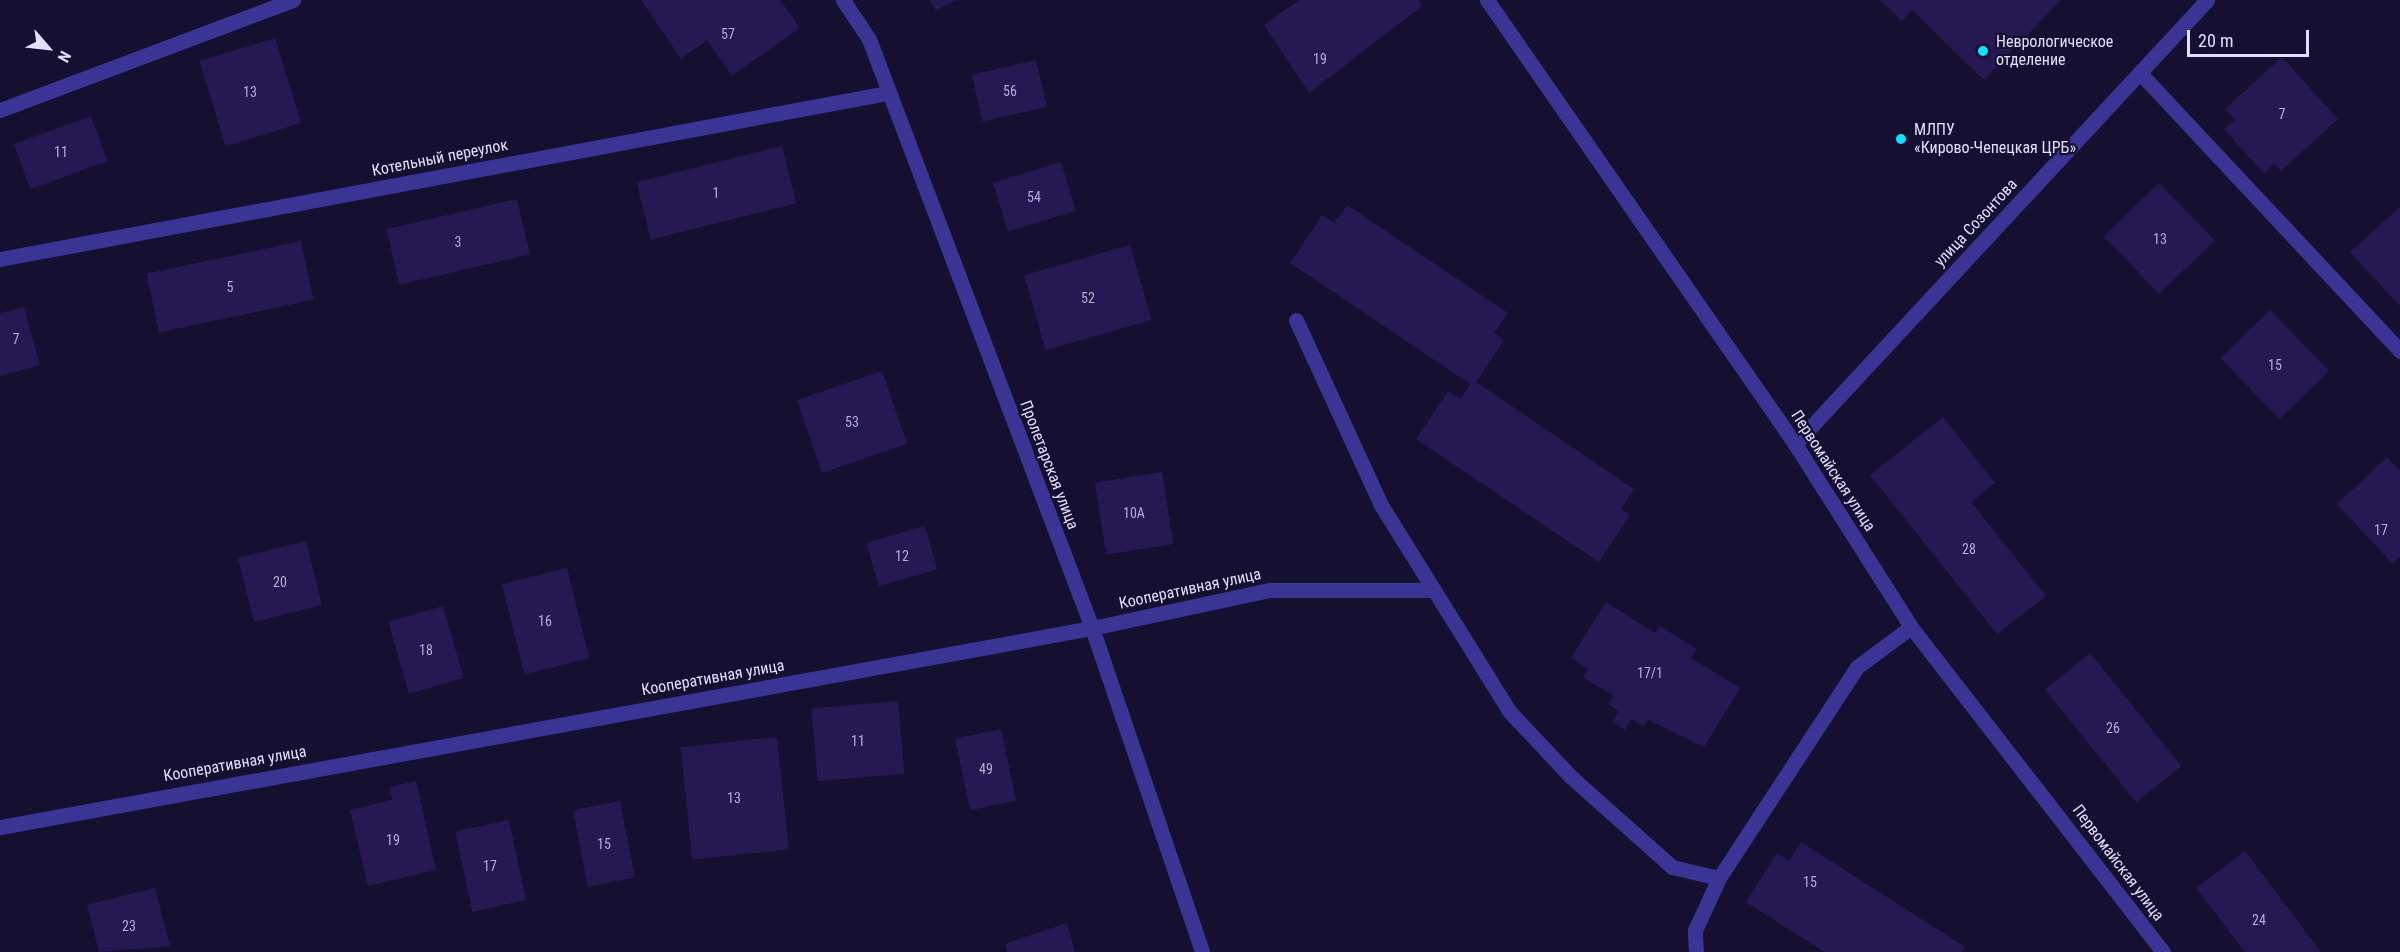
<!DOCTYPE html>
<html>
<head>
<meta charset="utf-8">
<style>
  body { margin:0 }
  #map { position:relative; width:2400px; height:952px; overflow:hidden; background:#150f30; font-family:"Roboto Condensed",sans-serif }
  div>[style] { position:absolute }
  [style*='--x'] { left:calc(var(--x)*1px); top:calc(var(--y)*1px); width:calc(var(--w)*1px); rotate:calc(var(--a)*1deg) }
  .building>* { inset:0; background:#261953; transform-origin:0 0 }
  .service>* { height:15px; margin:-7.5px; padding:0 7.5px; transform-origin:7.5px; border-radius:7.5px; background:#3a3594 }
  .minor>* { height:15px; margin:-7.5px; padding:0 7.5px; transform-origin:7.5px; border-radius:7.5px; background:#3a3594 }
  .dots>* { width:16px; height:16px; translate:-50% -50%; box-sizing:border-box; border:3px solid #150f30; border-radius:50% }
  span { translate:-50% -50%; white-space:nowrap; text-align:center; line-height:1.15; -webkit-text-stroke:4.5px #150f30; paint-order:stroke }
  .number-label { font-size:14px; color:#b3add4 }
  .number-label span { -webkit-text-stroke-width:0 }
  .poi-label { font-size:16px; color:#e2deff }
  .left { translate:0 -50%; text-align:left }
  .street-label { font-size:16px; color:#e2deff }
  .north { position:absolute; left:18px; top:18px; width:60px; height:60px; -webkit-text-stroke:4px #150f30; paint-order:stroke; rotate:118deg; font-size:16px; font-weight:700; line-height:24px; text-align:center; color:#e2deff }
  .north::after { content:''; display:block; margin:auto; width:21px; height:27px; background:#e2deff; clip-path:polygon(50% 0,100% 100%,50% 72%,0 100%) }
  .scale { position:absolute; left:2187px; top:30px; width:122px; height:27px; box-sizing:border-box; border:3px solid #e2deff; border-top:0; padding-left:8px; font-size:18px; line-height:21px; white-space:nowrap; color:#e2deff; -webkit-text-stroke:4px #150f30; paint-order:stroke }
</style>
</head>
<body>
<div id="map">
  <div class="building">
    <div style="clip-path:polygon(641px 0,780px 0,800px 28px,732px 76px,707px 40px,681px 59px)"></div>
    <div style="clip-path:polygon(930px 0,956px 0,936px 11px)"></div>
    <div style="clip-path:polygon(1299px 0,1418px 0,1422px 6px,1309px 93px,1264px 25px)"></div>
    <div style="clip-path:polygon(1880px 0,2061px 0,1984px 80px,1912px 10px,1902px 21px)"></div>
    <div style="left:275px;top:38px;width:89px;height:79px;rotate:73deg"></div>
    <div style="clip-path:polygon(2282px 57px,2338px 119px,2281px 171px,2274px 164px,2264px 174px,2224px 129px,2235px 120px,2225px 109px)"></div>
    <div style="left:1036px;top:60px;width:48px;height:66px;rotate:77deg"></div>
    <div style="left:91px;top:116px;width:48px;height:82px;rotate:70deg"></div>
    <div style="left:782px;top:146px;width:59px;height:150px;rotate:76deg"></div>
    <div style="left:1061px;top:162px;width:51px;height:71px;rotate:73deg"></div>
    <div style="left:2159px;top:183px;width:80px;height:77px;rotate:46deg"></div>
    <div style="left:517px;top:199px;width:57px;height:134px;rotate:77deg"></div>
    <div style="clip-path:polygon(1347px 205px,1508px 313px,1494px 333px,1504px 340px,1476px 382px,1634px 489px,1621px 509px,1630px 515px,1599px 562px,1416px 439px,1448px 391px,1461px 399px,1470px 384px,1290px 263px,1322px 215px,1334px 223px)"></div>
    <div style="clip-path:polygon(2400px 207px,2400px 306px,2350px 252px)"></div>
    <div style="left:301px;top:241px;width:60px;height:158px;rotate:78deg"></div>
    <div style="left:1130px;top:245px;width:78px;height:110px;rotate:74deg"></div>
    <div style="clip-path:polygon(24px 307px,40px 365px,0 376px,0 313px)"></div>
    <div style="left:2270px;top:310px;width:85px;height:69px;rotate:46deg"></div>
    <div style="left:882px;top:371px;width:77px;height:90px;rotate:71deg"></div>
    <div style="clip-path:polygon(1943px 417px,1995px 483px,1971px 502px,2046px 596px,1997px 634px,1870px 475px)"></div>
    <div style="clip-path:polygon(2387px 457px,2400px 471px,2400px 556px,2393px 564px,2337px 504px)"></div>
    <div style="left:1162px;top:472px;width:73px;height:68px;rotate:81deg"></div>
    <div style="left:925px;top:526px;width:45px;height:61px;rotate:74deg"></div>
    <div style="left:306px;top:541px;width:66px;height:70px;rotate:76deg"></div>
    <div style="left:567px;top:568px;width:93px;height:67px;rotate:76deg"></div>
    <div style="clip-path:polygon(1606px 602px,1655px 633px,1660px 626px,1697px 649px,1691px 658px,1740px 688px,1704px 747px,1648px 720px,1644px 726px,1631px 719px,1625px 730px,1612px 722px,1619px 711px,1608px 704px,1614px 696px,1583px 677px,1588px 669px,1571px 658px)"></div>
    <div style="left:443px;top:606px;width:75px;height:57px;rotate:74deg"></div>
    <div style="left:2090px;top:653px;width:145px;height:58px;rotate:51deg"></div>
    <div style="left:898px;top:701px;width:73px;height:87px;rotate:85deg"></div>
    <div style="left:1001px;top:729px;width:73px;height:47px;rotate:78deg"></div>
    <div style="left:777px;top:737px;width:113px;height:97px;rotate:84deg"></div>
    <div style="clip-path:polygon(416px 781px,436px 870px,368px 886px,350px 810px,392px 800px,390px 787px)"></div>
    <div style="left:620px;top:801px;width:78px;height:48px;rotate:79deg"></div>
    <div style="left:509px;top:820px;width:82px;height:55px;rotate:78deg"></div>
    <div style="clip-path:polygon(1801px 842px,1965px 947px,1962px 952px,1824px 952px,1746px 902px,1777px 853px,1789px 861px)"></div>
    <div style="clip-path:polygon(2245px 851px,2321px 952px,2245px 952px,2196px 888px)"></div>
    <div style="clip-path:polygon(155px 888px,170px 946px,99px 952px,87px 905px)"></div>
    <div style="clip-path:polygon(1067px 923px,1075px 952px,1007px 952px,1005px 944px)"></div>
  </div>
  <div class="service">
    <div style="--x:2140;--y:73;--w:381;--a:46.9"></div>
    <div style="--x:0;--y:110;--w:313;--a:-20.6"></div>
    <div style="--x:1296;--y:320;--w:204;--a:65.3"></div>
    <div style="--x:1381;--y:505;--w:244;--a:58.1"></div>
    <div style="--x:1510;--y:712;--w:88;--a:46.8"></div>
    <div style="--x:1570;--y:776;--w:137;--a:41.7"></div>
    <div style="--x:1672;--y:867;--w:48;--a:13.2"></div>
    <div style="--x:1696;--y:952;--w:22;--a:-93"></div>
    <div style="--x:1695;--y:930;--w:57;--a:-65.2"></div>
    <div style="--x:1719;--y:878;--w:252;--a:-56.8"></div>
    <div style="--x:1857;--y:667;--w:67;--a:-36.5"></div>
  </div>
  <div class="minor">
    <div style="--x:843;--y:0;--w:47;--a:56.3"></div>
    <div style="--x:869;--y:39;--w:630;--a:69.26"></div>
    <div style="--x:1092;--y:628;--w:342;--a:71.2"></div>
    <div style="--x:1487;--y:0;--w:540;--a:55.25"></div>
    <div style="--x:1795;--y:444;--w:217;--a:57.6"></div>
    <div style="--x:1911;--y:627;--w:411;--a:52.2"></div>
    <div style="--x:0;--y:259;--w:902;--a:-10.6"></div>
    <div style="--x:1795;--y:444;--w:606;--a:-47.14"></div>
    <div style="--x:0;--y:827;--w:1110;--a:-10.33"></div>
    <div style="--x:1092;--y:628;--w:182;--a:-12.1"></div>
    <div style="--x:1270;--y:590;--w:164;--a:0"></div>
  </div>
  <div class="dots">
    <div style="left:1983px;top:51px;background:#0ae3ff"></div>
    <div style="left:1901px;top:139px;background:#0ae3ff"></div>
  </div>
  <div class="number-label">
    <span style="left:728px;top:34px">57</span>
    <span style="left:1320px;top:59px">19</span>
    <span style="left:1010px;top:91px">56</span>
    <span style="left:250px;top:92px">13</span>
    <span style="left:2282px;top:114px">7</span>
    <span style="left:61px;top:152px">11</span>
    <span style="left:716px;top:193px">1</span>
    <span style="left:1034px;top:197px">54</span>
    <span style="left:2160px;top:239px">13</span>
    <span style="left:458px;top:242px">3</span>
    <span style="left:230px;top:287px">5</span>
    <span style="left:1088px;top:298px">52</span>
    <span style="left:16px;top:339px">7</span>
    <span style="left:2275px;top:365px">15</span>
    <span style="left:852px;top:422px">53</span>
    <span style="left:1134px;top:513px">10А</span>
    <span style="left:2381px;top:530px">17</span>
    <span style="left:1969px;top:549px">28</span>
    <span style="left:902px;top:556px">12</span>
    <span style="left:280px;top:582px">20</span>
    <span style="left:545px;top:621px">16</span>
    <span style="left:426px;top:650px">18</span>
    <span style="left:1650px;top:673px">17/1</span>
    <span style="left:2113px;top:728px">26</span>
    <span style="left:858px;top:741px">11</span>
    <span style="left:986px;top:769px">49</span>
    <span style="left:734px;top:798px">13</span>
    <span style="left:393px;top:840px">19</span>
    <span style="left:604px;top:844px">15</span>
    <span style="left:490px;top:866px">17</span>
    <span style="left:1810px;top:882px">15</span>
    <span style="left:2259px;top:920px">24</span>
    <span style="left:129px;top:926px">23</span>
  </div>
  <div class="poi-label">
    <span class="left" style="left:1996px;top:51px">Неврологическое<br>отделение</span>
    <span class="left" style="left:1914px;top:139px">МЛПУ<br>«Кирово-Чепецкая ЦРБ»</span>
  </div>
  <div class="street-label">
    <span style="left:440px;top:158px;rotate:-11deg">Котельный переулок</span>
    <span style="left:1976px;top:223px;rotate:-47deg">улица Созонтова</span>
    <span style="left:1049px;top:465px;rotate:69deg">Пролетарская улица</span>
    <span style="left:1833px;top:471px;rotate:57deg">Первомайская улица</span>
    <span style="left:1190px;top:589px;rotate:-12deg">Кооперативная улица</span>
    <span style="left:713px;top:678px;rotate:-10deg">Кооперативная улица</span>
    <span style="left:235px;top:764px;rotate:-10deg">Кооперативная улица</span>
    <span style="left:2118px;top:863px;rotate:53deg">Первомайская улица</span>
  </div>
  <div class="north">N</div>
  <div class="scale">20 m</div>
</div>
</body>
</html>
